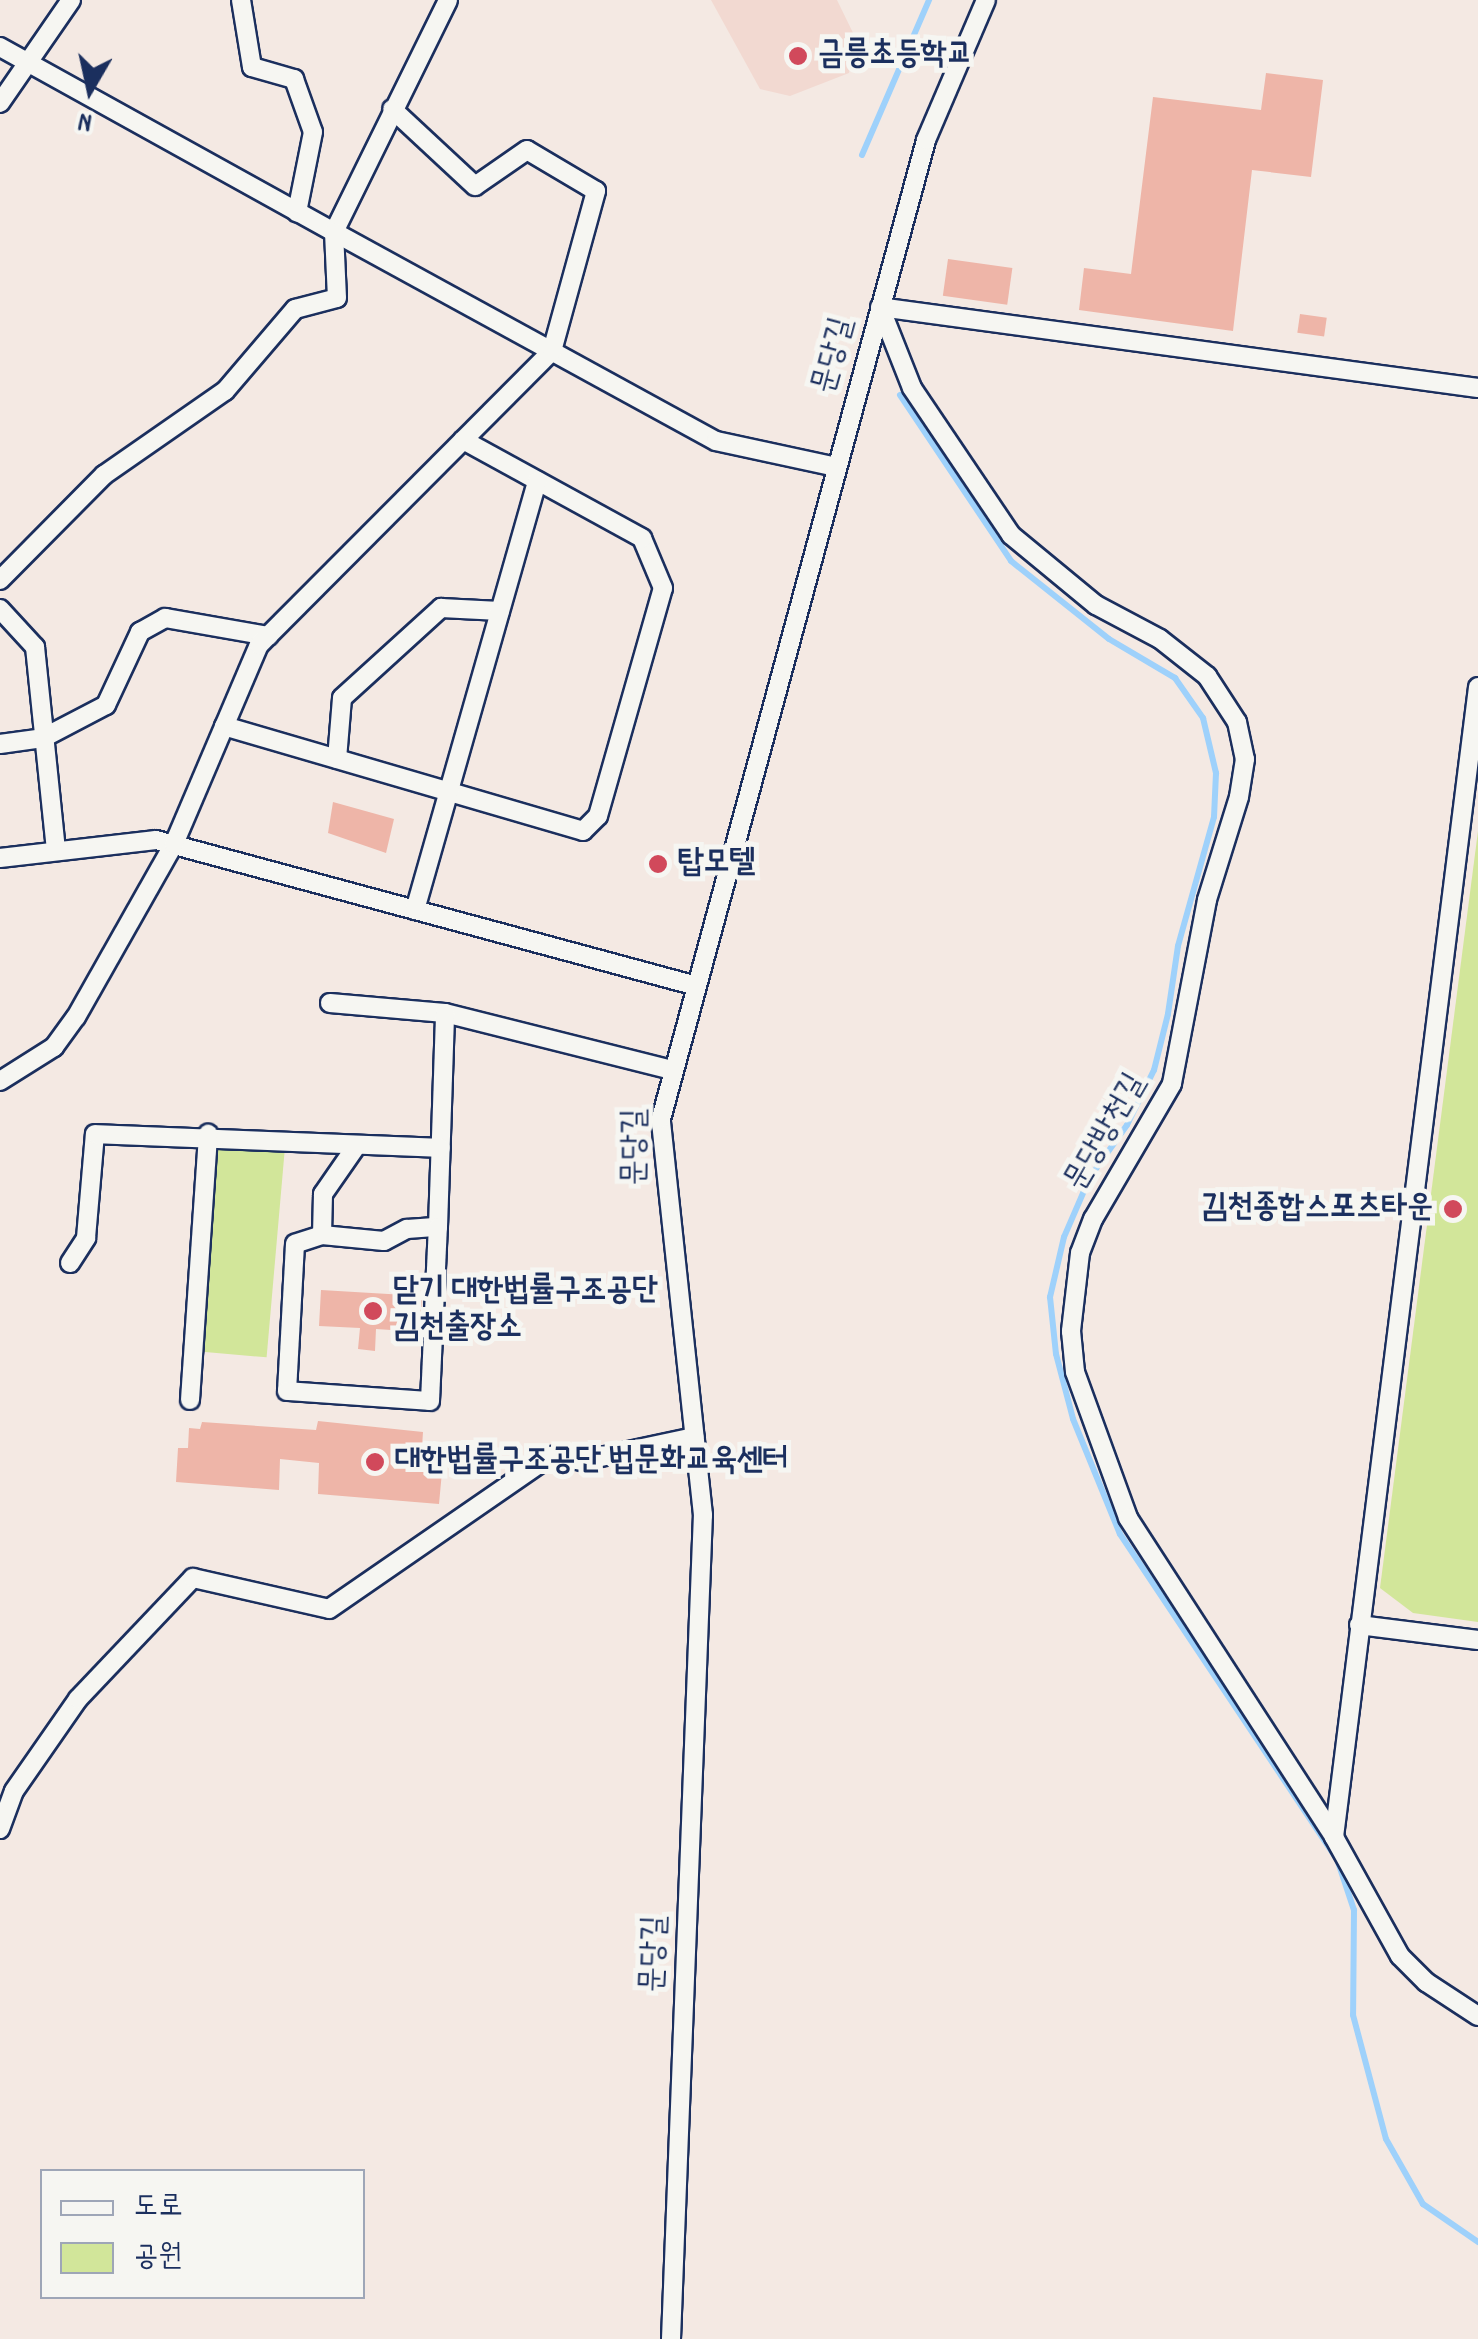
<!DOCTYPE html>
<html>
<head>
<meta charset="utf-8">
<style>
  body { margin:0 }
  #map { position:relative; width:1478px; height:2339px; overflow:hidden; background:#f4e9e3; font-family:Dekko,"Poor Story",sans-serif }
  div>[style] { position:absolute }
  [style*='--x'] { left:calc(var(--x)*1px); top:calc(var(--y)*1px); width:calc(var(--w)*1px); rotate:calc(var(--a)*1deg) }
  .built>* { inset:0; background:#f2d9d1 }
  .green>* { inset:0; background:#d2e69a; transform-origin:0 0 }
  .stream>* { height:6px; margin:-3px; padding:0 3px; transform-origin:3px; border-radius:3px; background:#9ed1fb }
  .building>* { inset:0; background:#eeb5a8; transform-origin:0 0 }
  .roads { filter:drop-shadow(2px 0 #1b2f5e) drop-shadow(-2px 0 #1b2f5e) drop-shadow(0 2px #1b2f5e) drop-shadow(0 -2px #1b2f5e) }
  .minor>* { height:18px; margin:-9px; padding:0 9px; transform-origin:9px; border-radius:9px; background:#f6f6f2 }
  .dots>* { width:28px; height:28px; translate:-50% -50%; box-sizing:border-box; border:5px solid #f6f6f2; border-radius:50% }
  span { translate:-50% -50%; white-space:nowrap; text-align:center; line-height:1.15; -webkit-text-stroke:10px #f6f6f2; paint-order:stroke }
  .poi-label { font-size:32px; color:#1b2f5e; font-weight:700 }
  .left { translate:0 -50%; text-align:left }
  .right { translate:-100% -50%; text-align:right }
  .street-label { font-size:32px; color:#1b2f5e }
  .legend { position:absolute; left:40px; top:2169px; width:325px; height:130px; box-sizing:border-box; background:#f6f6f2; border:2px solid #9ea6b7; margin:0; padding:12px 18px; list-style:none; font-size:30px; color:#1b2f5e }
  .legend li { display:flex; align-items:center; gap:20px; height:50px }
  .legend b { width:50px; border:2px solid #9ea6b7 }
  .north { position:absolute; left:40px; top:40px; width:100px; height:100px; -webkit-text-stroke:8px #f6f6f2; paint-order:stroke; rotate:189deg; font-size:28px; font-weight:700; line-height:40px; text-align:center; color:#1b2f5e }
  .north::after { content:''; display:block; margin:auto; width:35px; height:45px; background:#1b2f5e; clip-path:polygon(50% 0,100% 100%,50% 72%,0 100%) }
</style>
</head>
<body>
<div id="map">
  <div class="built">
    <div style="clip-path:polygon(711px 0,837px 0,856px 39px,849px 73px,790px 96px,760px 89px)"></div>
  </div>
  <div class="green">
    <div style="clip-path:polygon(1478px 831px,1478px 1622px,1413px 1613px,1380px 1588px)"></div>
    <div style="left:215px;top:1144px;width:70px;height:208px;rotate:5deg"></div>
  </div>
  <div class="stream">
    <div style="--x:862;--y:155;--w:169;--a:-66.6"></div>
    <div style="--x:900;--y:395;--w:200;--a:56.2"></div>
    <div style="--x:1011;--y:561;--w:125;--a:38.5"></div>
    <div style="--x:1109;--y:639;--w:77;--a:30.6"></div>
    <div style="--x:1175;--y:678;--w:49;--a:55"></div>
    <div style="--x:1203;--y:718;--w:57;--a:76.7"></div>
    <div style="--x:1216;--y:773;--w:44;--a:92.6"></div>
    <div style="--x:1214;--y:817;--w:134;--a:105.6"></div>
    <div style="--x:1178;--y:946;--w:69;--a:98.4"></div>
    <div style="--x:1168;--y:1014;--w:58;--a:104"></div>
    <div style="--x:1154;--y:1070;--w:61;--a:116.1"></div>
    <div style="--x:1127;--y:1125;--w:64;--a:125.4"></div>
    <div style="--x:1090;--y:1177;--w:65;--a:113.4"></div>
    <div style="--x:1064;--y:1237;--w:62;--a:103.1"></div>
    <div style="--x:1050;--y:1297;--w:57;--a:84"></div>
    <div style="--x:1056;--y:1354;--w:67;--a:75.3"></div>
    <div style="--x:1073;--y:1419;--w:124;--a:67.8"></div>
    <div style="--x:1120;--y:1534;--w:391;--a:56.3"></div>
    <div style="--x:1337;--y:1859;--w:54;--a:71.6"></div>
    <div style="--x:1354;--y:1910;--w:105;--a:90.5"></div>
    <div style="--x:1353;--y:2015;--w:128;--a:75.1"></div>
    <div style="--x:1386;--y:2139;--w:75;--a:60.4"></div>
    <div style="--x:1423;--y:2204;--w:67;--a:34.6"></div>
  </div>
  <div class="building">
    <div style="clip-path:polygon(1266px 73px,1323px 80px,1311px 177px,1252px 170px,1233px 331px,1079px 310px,1084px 268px,1131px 274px,1153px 97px,1261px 110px)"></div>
    <div style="left:948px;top:259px;width:65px;height:37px;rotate:8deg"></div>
    <div style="left:1300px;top:314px;width:27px;height:19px;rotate:8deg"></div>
    <div style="clip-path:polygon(333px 802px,394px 819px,386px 853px,328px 833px)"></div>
    <div style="clip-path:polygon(321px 1290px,422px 1296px,421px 1332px,376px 1329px,375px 1351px,358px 1349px,360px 1328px,319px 1326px)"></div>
    <div style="clip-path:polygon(318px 1421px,423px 1432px,422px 1447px,434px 1448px,431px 1459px,443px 1461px,439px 1504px,318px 1494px,319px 1463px,280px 1459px,279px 1490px,176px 1482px,178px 1448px,188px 1448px,189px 1428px,200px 1429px,202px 1422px,316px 1430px)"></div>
  </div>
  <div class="roads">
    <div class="minor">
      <div style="--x:241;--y:0;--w:68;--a:80.7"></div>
      <div style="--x:252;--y:67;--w:44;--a:15.9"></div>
      <div style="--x:294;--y:79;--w:56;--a:70.3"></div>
      <div style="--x:313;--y:132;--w:82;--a:101.3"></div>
      <div style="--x:0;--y:47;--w:382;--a:29"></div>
      <div style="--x:334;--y:232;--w:258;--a:-63.8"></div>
      <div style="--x:0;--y:103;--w:125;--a:-55.4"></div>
      <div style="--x:1478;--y:388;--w:603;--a:-172.29"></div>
      <div style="--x:880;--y:307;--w:87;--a:68.4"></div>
      <div style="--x:912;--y:388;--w:177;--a:56"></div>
      <div style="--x:1011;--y:535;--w:110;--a:39.5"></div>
      <div style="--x:1096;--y:605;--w:72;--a:28"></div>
      <div style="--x:1160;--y:639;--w:60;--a:38.2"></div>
      <div style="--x:1207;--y:676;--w:55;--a:56.9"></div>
      <div style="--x:1237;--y:722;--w:38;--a:78"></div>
      <div style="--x:1245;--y:759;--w:38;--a:99"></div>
      <div style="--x:1239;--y:797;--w:108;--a:107.3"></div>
      <div style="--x:1207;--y:900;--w:187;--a:100.8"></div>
      <div style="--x:1172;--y:1084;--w:156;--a:120.3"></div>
      <div style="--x:1093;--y:1219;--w:36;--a:111"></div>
      <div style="--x:1080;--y:1253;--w:79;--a:96.6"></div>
      <div style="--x:1071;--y:1331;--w:41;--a:84.4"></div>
      <div style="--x:1075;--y:1372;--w:155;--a:70"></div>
      <div style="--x:1128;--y:1518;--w:380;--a:57.1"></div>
      <div style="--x:1334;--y:1837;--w:136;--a:61"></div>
      <div style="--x:1400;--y:1956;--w:37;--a:45"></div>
      <div style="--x:1426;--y:1982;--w:62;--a:33.2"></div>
      <div style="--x:0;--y:580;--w:148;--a:-45.3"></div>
      <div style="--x:104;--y:475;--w:147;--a:-34.8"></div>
      <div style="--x:225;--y:391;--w:108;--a:-49.5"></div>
      <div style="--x:295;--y:309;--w:43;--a:-14.7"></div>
      <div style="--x:337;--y:298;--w:66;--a:-92.6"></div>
      <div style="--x:334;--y:232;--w:435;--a:28.7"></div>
      <div style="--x:716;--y:441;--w:123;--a:12.2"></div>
      <div style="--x:0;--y:609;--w:52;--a:47.4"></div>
      <div style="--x:35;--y:647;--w:205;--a:84.1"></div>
      <div style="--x:224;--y:726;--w:374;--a:16.3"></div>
      <div style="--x:583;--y:831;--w:21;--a:-45"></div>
      <div style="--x:598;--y:816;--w:237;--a:-74.1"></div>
      <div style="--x:663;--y:588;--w:54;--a:-112.8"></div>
      <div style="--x:642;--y:538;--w:204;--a:-151.3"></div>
      <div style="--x:0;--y:744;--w:43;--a:-7.9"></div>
      <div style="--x:43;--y:738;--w:71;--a:-27.6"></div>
      <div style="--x:106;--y:705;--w:81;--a:-65"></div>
      <div style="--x:140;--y:632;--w:29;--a:-29"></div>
      <div style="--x:165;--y:618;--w:105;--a:9.9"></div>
      <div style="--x:337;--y:759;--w:61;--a:-85.3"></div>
      <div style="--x:342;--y:698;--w:134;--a:-42.3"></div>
      <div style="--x:441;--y:608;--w:59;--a:2.9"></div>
      <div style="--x:0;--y:858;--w:157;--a:-6.6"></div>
      <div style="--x:156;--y:840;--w:556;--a:15.11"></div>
      <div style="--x:415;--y:910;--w:446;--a:-74.1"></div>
      <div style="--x:330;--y:1003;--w:115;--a:5"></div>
      <div style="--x:445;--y:1013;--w:234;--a:14.1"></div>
      <div style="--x:0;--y:1081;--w:64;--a:-32.2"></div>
      <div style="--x:54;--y:1047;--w:37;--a:-54"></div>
      <div style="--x:76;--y:1017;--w:199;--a:-60.5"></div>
      <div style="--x:174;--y:844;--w:216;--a:-66.9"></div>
      <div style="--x:259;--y:645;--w:415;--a:-45.1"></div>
      <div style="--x:552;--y:351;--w:166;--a:-74.6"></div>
      <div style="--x:596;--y:191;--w:80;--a:-149.3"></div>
      <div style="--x:527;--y:150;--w:63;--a:145.3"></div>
      <div style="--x:475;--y:186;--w:113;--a:-137.1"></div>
      <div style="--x:357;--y:1145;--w:60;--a:124.8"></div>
      <div style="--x:323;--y:1194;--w:41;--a:91.4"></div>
      <div style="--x:322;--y:1235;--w:62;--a:5.5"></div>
      <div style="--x:384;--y:1241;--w:26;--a:-28"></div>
      <div style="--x:407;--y:1229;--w:31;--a:-4"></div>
      <div style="--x:438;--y:1227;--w:214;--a:-88.1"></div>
      <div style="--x:322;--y:1235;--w:28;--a:162"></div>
      <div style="--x:295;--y:1244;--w:147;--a:93.1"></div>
      <div style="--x:287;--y:1391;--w:143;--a:4"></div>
      <div style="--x:430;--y:1401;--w:174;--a:-87.4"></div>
      <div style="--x:70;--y:1263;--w:30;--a:-57"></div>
      <div style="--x:86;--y:1238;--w:104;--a:-85.1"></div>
      <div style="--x:95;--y:1134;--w:346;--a:2.3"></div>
      <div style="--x:190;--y:1400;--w:267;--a:-86.1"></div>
      <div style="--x:1359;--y:1625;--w:120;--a:7.2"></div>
      <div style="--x:0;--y:1829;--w:40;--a:-69.8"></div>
      <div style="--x:14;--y:1791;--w:112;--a:-55.2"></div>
      <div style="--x:78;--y:1699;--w:167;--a:-46.5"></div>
      <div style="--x:193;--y:1578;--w:139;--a:12.8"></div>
      <div style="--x:329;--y:1609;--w:270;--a:-34.6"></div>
      <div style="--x:551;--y:1456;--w:31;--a:9"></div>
      <div style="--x:582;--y:1461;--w:115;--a:-12.1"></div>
      <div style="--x:1334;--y:1837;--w:1159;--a:-82.86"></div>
      <div style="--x:671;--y:2339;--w:825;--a:-87.78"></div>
      <div style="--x:703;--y:1515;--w:398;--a:-96.1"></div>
      <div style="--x:661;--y:1119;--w:1014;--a:-74.85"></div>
      <div style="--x:926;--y:140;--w:152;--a:-66.8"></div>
    </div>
  </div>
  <div class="dots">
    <div style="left:798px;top:56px;background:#d1495b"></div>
    <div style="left:658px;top:864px;background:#d1495b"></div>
    <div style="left:1453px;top:1209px;background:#d1495b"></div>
    <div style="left:373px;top:1311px;background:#d1495b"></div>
    <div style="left:375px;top:1462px;background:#d1495b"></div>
  </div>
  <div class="poi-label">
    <span class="left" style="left:818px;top:56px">금릉초등학교</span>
    <span class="left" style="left:678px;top:864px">탑모텔</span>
    <span class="right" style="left:1433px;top:1209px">김천종합스포츠타운</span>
    <span class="left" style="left:393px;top:1311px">닫기 대한법률구조공단<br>김천출장소</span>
    <span class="left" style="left:395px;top:1462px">대한법률구조공단 법문화교육센터</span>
  </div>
  <div class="street-label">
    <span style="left:835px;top:356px;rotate:-75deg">문당길</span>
    <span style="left:1107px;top:1133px;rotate:-60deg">문당방천길</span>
    <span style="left:637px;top:1147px;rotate:-90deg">문당길</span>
    <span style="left:656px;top:1954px;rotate:-88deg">문당길</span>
  </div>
  <ul class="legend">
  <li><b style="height:12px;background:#f6f6f2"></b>도로</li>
  <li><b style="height:28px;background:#d2e69a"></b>공원</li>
  </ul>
  <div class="north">N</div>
</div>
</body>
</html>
